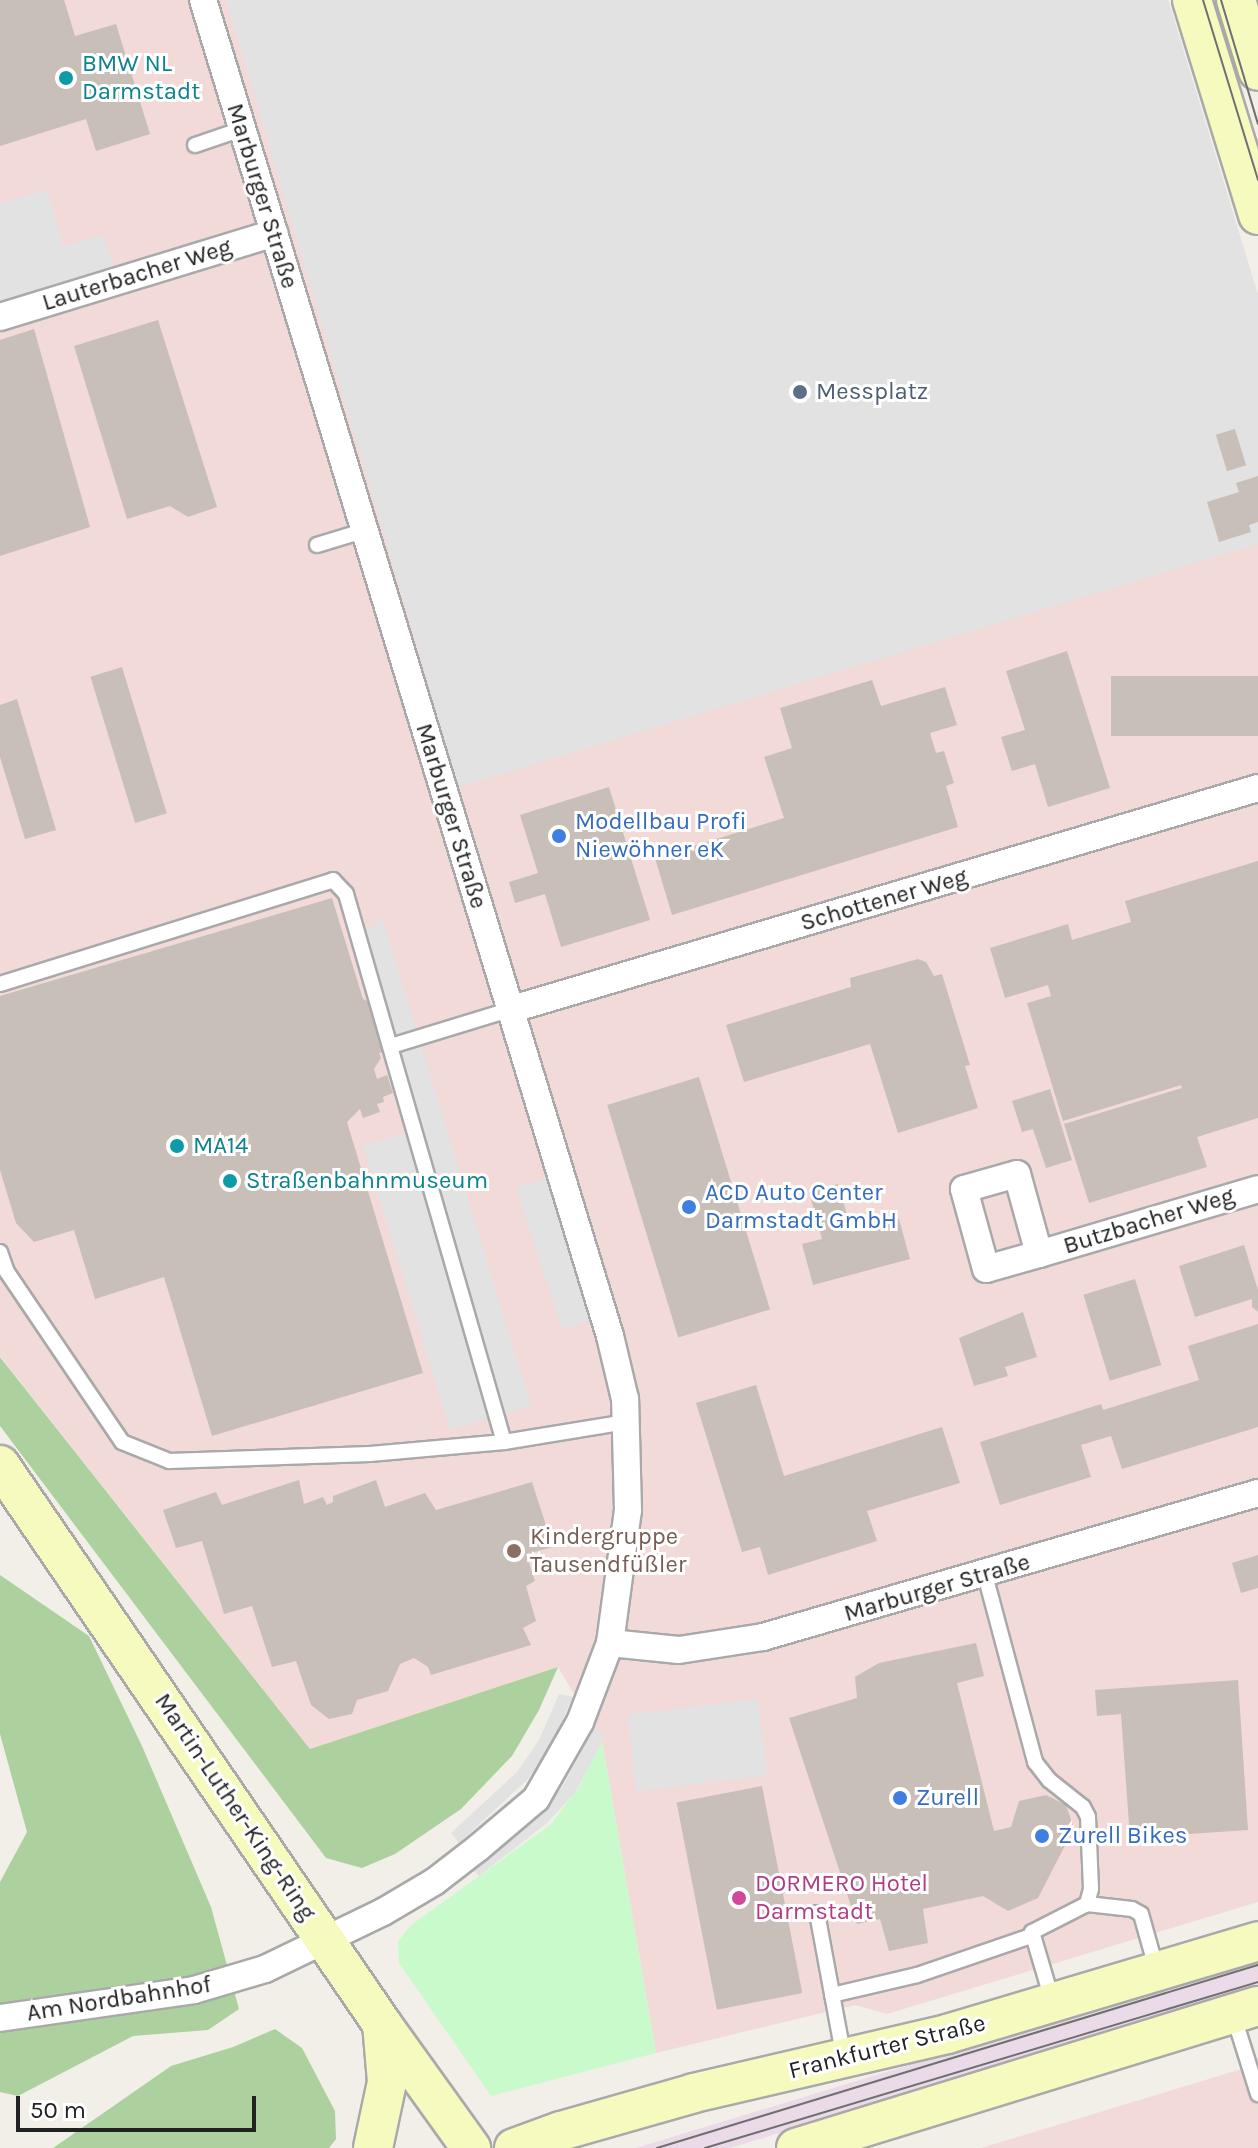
<!DOCTYPE html>
<html>
<head>
<meta charset="utf-8">
<style>
  body { margin:0 }
  #map { position:relative; width:1258px; height:2148px; overflow:hidden; background:#f2efe9; font-family:Karla,sans-serif }
  div>[style] { position:absolute }
  [style*='--x'] { left:calc(var(--x)*1px); top:calc(var(--y)*1px); width:calc(var(--w)*1px); rotate:calc(var(--a)*1deg) }
  .commercial>* { inset:0; background:#f2dad9 }
  .industrial>* { inset:0; background:#ebdbe8 }
  .forest>* { inset:0; background:#add19e }
  .park>* { inset:0; background:#c8facc }
  .parking>* { inset:0; background:#e2e2e2; transform-origin:0 0 }
  .building>* { inset:0; background:#c7bfb8; transform-origin:0 0 }
  .roads { filter:drop-shadow(2px 0 #a9a9a9) drop-shadow(-2px 0 #a9a9a9) drop-shadow(0 2px #a9a9a9) drop-shadow(0 -2px #a9a9a9) }
  .lane>* { height:14px; margin:-7px; padding:0 7px; transform-origin:7px; border-radius:7px; background:#fff }
  .street>* { height:26px; margin:-13px; padding:0 13px; transform-origin:13px; border-radius:13px; background:#fff }
  .secondary>* { height:38px; margin:-19px; padding:0 19px; transform-origin:19px; border-radius:19px; background:#f7fabf }
  .tram>* { height:2px; margin:-1px; padding:0 1px; transform-origin:1px; border-radius:1px; background:#707070 }
  .dots>* { width:22px; height:22px; translate:-50% -50%; box-sizing:border-box; border:4px solid #fff; border-radius:50% }
  span { translate:-50% -50%; white-space:nowrap; text-align:center; line-height:1.15; -webkit-text-stroke:6px #fff; paint-order:stroke }
  .culture-label { font-size:24px; color:#0d838f }
  .left { translate:0 -50%; text-align:left }
  .street-label { font-size:24px; color:#222 }
  .service-label { font-size:24px; color:#4e5e75 }
  .shop-label { font-size:24px; color:#366cbe }
  .education-label { font-size:24px; color:#785e54 }
  .hotel-label { font-size:24px; color:#b23c85 }
  .scale { position:absolute; left:16px; top:2096px; width:240px; height:36px; box-sizing:border-box; border:4px solid #222; border-top:0; padding-left:10px; font-size:24px; line-height:28px; white-space:nowrap; color:#222; -webkit-text-stroke:6px #fff; paint-order:stroke }
</style>
</head>
<body>
<div id="map">
  <div class="commercial">
    <div style="clip-path:polygon(0 0,1168px 0,1258px 295px,1258px 1902px,887px 2014px,855px 2005px,656px 2053px,602px 1741px,558px 1667px,310px 1749px,0 1356px)"></div>
    <div style="clip-path:polygon(1258px 2064px,1258px 2148px,981px 2148px)"></div>
  </div>
  <div class="industrial">
    <div style="clip-path:polygon(1258px 1959px,1258px 1988px,730px 2148px,636px 2148px)"></div>
  </div>
  <div class="forest">
    <div style="clip-path:polygon(0 1357px,310px 1749px,558px 1667px,539px 1710px,512px 1756px,461px 1809px,395px 1854px,362px 1868px,326px 1858px,0 1426px)"></div>
    <div style="clip-path:polygon(0 1575px,89px 1636px,142px 1746px,211px 1907px,239px 2009px,208px 2030px,133px 2036px,18px 2096px,0 2092px,0 1882px,27px 1832px,0 1734px)"></div>
    <div style="clip-path:polygon(275px 2029px,302px 2048px,335px 2111px,336px 2139px,329px 2148px,53px 2148px,171px 2066px,233px 2047px)"></div>
  </div>
  <div class="park">
    <div style="clip-path:polygon(602px 1741px,656px 2053px,491px 2096px,399px 1963px,398px 1942px,410px 1926px,550px 1825px,578px 1789px)"></div>
  </div>
  <div class="parking">
    <div style="clip-path:polygon(226px 0,1168px 0,1258px 295px,1258px 544px,459px 787px)"></div>
    <div style="clip-path:polygon(48px 190px,63px 247px,103px 235px,115px 272px,0 308px,0 203px)"></div>
    <div style="clip-path:polygon(382px 917px,531px 1406px,450px 1430px,363px 1145px,415px 1131px,360px 940px)"></div>
    <div style="left:559px;top:1174px;width:149px;height:45px;rotate:72deg"></div>
    <div style="clip-path:polygon(559px 1694px,573px 1697px,550px 1747px,528px 1779px,459px 1843px,451px 1833px,517px 1772px,539px 1740px)"></div>
    <div style="left:758px;top:1699px;width:77px;height:132px;rotate:83deg"></div>
    <div style="clip-path:polygon(594px 1728px,606px 1735px,575px 1793px,547px 1823px,479px 1876px,471px 1868px,540px 1815px,563px 1786px)"></div>
  </div>
  <div class="building">
    <div style="clip-path:polygon(0 0,64px 0,75px 36px,116px 24px,150px 134px,96px 151px,86px 119px,0 146px)"></div>
    <div style="clip-path:polygon(158px 320px,217px 507px,188px 517px,170px 506px,127px 519px,74px 346px)"></div>
    <div style="clip-path:polygon(34px 329px,90px 527px,0 556px,0 340px)"></div>
    <div style="left:1235px;top:429px;width:38px;height:20px;rotate:73deg"></div>
    <div style="clip-path:polygon(1258px 476px,1258px 522px,1249px 525px,1251px 532px,1219px 542px,1207px 502px,1239px 492px,1236px 483px)"></div>
    <div style="clip-path:polygon(1067px 651px,1110px 788px,1048px 807px,1035px 764px,1012px 771px,1001px 737px,1025px 730px,1006px 671px)"></div>
    <div style="left:122px;top:667px;width:153px;height:33px;rotate:73deg"></div>
    <div style="left:1258px;top:676px;width:60px;height:147px;rotate:90deg"></div>
    <div style="clip-path:polygon(872px 680px,881px 706px,945px 687px,957px 725px,930px 733px,936px 753px,944px 751px,954px 783px,946px 786px,958px 827px,672px 915px,655px 858px,784px 818px,764px 757px,792px 748px,780px 708px)"></div>
    <div style="clip-path:polygon(17px 699px,56px 830px,25px 839px,0 757px,0 705px)"></div>
    <div style="clip-path:polygon(609px 787px,650px 920px,561px 947px,545px 894px,515px 903px,509px 882px,538px 873px,520px 815px)"></div>
    <div style="clip-path:polygon(1258px 861px,1258px 1118px,1197px 1137px,1207px 1167px,1089px 1203px,1064px 1124px,1182px 1088px,1181px 1085px,1063px 1121px,1027px 1003px,1051px 996px,1048px 985px,1005px 998px,990px 948px,1068px 924px,1072px 940px,1131px 922px,1125px 901px)"></div>
    <div style="clip-path:polygon(332px 898px,363px 999px,369px 1002px,385px 1051px,379px 1053px,381px 1058px,374px 1069px,377px 1079px,387px 1075px,393px 1093px,383px 1097px,384px 1102px,377px 1104px,380px 1112px,363px 1118px,360px 1109px,347px 1122px,423px 1373px,212px 1436px,164px 1277px,95px 1299px,74px 1230px,34px 1242px,16px 1223px,0 1170px,0 996px)"></div>
    <div style="clip-path:polygon(918px 959px,926px 962px,934px 976px,942px 974px,970px 1065px,965px 1066px,978px 1108px,898px 1133px,870px 1044px,744px 1082px,726px 1025px,851px 987px,850px 978px)"></div>
    <div style="left:699px;top:1077px;width:243px;height:96px;rotate:73deg"></div>
    <div style="clip-path:polygon(1050px 1089px,1072px 1160px,1046px 1168px,1033px 1129px,1022px 1132px,1012px 1101px)"></div>
    <div style="clip-path:polygon(838px 1184px,852px 1232px,899px 1219px,910px 1259px,813px 1285px,802px 1244px,822px 1239px,809px 1192px)"></div>
    <div style="clip-path:polygon(1244px 1245px,1258px 1290px,1258px 1312px,1252px 1307px,1252px 1299px,1195px 1317px,1179px 1266px)"></div>
    <div style="left:1135px;top:1279px;width:90px;height:54px;rotate:73deg"></div>
    <div style="clip-path:polygon(1023px 1312px,1037px 1357px,1005px 1367px,1008px 1376px,974px 1386px,959px 1338px)"></div>
    <div style="clip-path:polygon(1258px 1324px,1258px 1427px,1122px 1469px,1111px 1436px,1081px 1445px,1091px 1477px,1000px 1505px,980px 1442px,1101px 1404px,1103px 1410px,1199px 1380px,1188px 1346px)"></div>
    <div style="clip-path:polygon(756px 1385px,784px 1476px,942px 1427px,960px 1483px,867px 1511px,877px 1541px,768px 1575px,760px 1547px,742px 1552px,696px 1403px)"></div>
    <div style="clip-path:polygon(299px 1480px,304px 1504px,323px 1497px,327px 1505px,333px 1502px,333px 1496px,376px 1480px,385px 1507px,425px 1493px,436px 1510px,532px 1482px,553px 1547px,526px 1554px,535px 1581px,526px 1586px,536px 1621px,523px 1628px,531px 1645px,431px 1675px,428px 1667px,414px 1658px,400px 1664px,388px 1691px,357px 1700px,352px 1714px,329px 1719px,311px 1705px,296px 1661px,272px 1667px,252px 1606px,224px 1614px,202px 1541px,176px 1548px,163px 1510px,216px 1492px,222px 1505px)"></div>
    <div style="clip-path:polygon(1258px 1555px,1258px 1588px,1241px 1593px,1232px 1563px)"></div>
    <div style="clip-path:polygon(976px 1643px,984px 1676px,957px 1683px,994px 1831px,1011px 1827px,1019px 1801px,1046px 1795px,1066px 1805px,1074px 1828px,1038px 1898px,1008px 1911px,983px 1896px,923px 1909px,928px 1943px,889px 1951px,880px 1919px,857px 1924px,789px 1718px,857px 1698px,855px 1677px,879px 1663px)"></div>
    <div style="clip-path:polygon(1238px 1680px,1248px 1830px,1130px 1838px,1121px 1714px,1097px 1716px,1095px 1690px)"></div>
    <div style="left:762px;top:1786px;width:211px;height:87px;rotate:79deg"></div>
  </div>
  <div class="roads">
    <div class="lane">
      <div style="--x:195;--y:145;--w:50;--a:-18.8"></div>
      <div style="--x:317;--y:545;--w:48;--a:-16.9"></div>
      <div style="--x:0;--y:984;--w:349;--a:-17.3"></div>
      <div style="--x:333;--y:880;--w:19;--a:47"></div>
      <div style="--x:346;--y:894;--w:570;--a:73.92"></div>
      <div style="--x:391;--y:1046;--w:123;--a:-17"></div>
      <div style="--x:0;--y:1252;--w:21;--a:71"></div>
      <div style="--x:7;--y:1272;--w:205;--a:55.9"></div>
      <div style="--x:122;--y:1442;--w:51;--a:22"></div>
      <div style="--x:169;--y:1461;--w:201;--a:-2"></div>
      <div style="--x:370;--y:1454;--w:135;--a:-5.1"></div>
      <div style="--x:504;--y:1442;--w:124;--a:-9.3"></div>
      <div style="--x:985;--y:1575;--w:194;--a:75"></div>
      <div style="--x:1035;--y:1762;--w:23;--a:52"></div>
      <div style="--x:1049;--y:1780;--w:43;--a:38.5"></div>
      <div style="--x:1083;--y:1807;--w:11;--a:63"></div>
      <div style="--x:1088;--y:1817;--w:72;--a:87.6"></div>
      <div style="--x:1091;--y:1889;--w:16;--a:105"></div>
      <div style="--x:1087;--y:1904;--w:62;--a:153"></div>
      <div style="--x:1032;--y:1932;--w:56;--a:73.5"></div>
      <div style="--x:1087;--y:1904;--w:45;--a:6.3"></div>
      <div style="--x:1132;--y:1909;--w:10;--a:29"></div>
      <div style="--x:1141;--y:1914;--w:59;--a:74.3"></div>
      <div style="--x:817;--y:1913;--w:147;--a:79.5"></div>
      <div style="--x:832;--y:1995;--w:87;--a:-13.2"></div>
      <div style="--x:917;--y:1975;--w:120;--a:-18.9"></div>
      <div style="--x:1233;--y:2014;--w:84;--a:72.6"></div>
    </div>
    <div class="street">
      <div style="--x:0;--y:317;--w:287;--a:-17"></div>
      <div style="--x:509;--y:1010;--w:781;--a:-16.51"></div>
      <div style="--x:1017;--y:1174;--w:83;--a:74.6"></div>
      <div style="--x:1039;--y:1254;--w:55;--a:164.2"></div>
      <div style="--x:986;--y:1269;--w:83;--a:-105.4"></div>
      <div style="--x:964;--y:1189;--w:55;--a:-15.8"></div>
      <div style="--x:1039;--y:1254;--w:228;--a:-16.5"></div>
      <div style="--x:610;--y:1643;--w:69;--a:5.8"></div>
      <div style="--x:679;--y:1650;--w:85;--a:-8.8"></div>
      <div style="--x:763;--y:1637;--w:516;--a:-16.22"></div>
      <div style="--x:0;--y:2018;--w:196;--a:-8.2"></div>
      <div style="--x:194;--y:1990;--w:74;--a:-16.5"></div>
      <div style="--x:265;--y:1969;--w:131;--a:-25.8"></div>
      <div style="--x:383;--y:1912;--w:59;--a:-30.5"></div>
      <div style="--x:434;--y:1882;--w:56;--a:-37.7"></div>
      <div style="--x:478;--y:1848;--w:76;--a:-40.2"></div>
      <div style="--x:536;--y:1799;--w:89;--a:-60.3"></div>
      <div style="--x:580;--y:1722;--w:85;--a:-69.2"></div>
      <div style="--x:610;--y:1643;--w:134;--a:-82.3"></div>
      <div style="--x:628;--y:1510;--w:111;--a:-91.5"></div>
      <div style="--x:625;--y:1399;--w:65;--a:-103.4"></div>
      <div style="--x:610;--y:1336;--w:1397;--a:-106.94"></div>
    </div>
    <div class="secondary">
      <div style="--x:1192;--y:0;--w:225;--a:72.9"></div>
      <div style="--x:1236;--y:0;--w:74;--a:72.8"></div>
      <div style="--x:0;--y:1465;--w:677;--a:55.65"></div>
      <div style="--x:382;--y:2024;--w:153;--a:54.3"></div>
      <div style="--x:373;--y:2148;--w:67;--a:-78"></div>
      <div style="--x:387;--y:2082;--w:58;--a:-94.9"></div>
      <div style="--x:514;--y:2148;--w:50;--a:-19.9"></div>
      <div style="--x:561;--y:2131;--w:138;--a:-15.9"></div>
      <div style="--x:694;--y:2093;--w:260;--a:-13.1"></div>
      <div style="--x:947;--y:2034;--w:325;--a:-16.6"></div>
      <div style="--x:796;--y:2148;--w:483;--a:-17.1"></div>
    </div>
  </div>
  <div class="tram">
    <div style="--x:1203;--y:0;--w:188;--a:73"></div>
    <div style="--x:1221;--y:0;--w:129;--a:73.4"></div>
    <div style="--x:657;--y:2148;--w:628;--a:-16.94"></div>
    <div style="--x:705;--y:2148;--w:577;--a:-16.71"></div>
  </div>
  <div class="dots">
    <div style="left:66px;top:78px;background:#0f9aa8"></div>
    <div style="left:800px;top:392px;background:#5c6f8a"></div>
    <div style="left:559px;top:836px;background:#3f7fe0"></div>
    <div style="left:177px;top:1146px;background:#0f9aa8"></div>
    <div style="left:230px;top:1181px;background:#0f9aa8"></div>
    <div style="left:689px;top:1207px;background:#3f7fe0"></div>
    <div style="left:514px;top:1551px;background:#8d6e63"></div>
    <div style="left:900px;top:1798px;background:#3f7fe0"></div>
    <div style="left:1042px;top:1836px;background:#3f7fe0"></div>
    <div style="left:739px;top:1898px;background:#d1479c"></div>
  </div>
  <div class="culture-label">
    <span class="left" style="left:82px;top:78px">BMW NL<br>Darmstadt</span>
    <span class="left" style="left:193px;top:1146px">MA14</span>
    <span class="left" style="left:246px;top:1181px">Straßenbahnmuseum</span>
  </div>
  <div class="street-label">
    <span style="left:262px;top:196px;rotate:73deg">Marburger Straße</span>
    <span style="left:137px;top:275px;rotate:-17deg">Lauterbacher Weg</span>
    <span style="left:451px;top:816px;rotate:73deg">Marburger Straße</span>
    <span style="left:884px;top:900px;rotate:-16deg">Schottener Weg</span>
    <span style="left:1149px;top:1221px;rotate:-17deg">Butzbacher Weg</span>
    <span style="left:937px;top:1588px;rotate:-16deg">Marburger Straße</span>
    <span style="left:235px;top:1807px;rotate:56deg">Martin-Luther-King-Ring</span>
    <span style="left:119px;top:1999px;rotate:-9deg">Am Nordbahnhof</span>
    <span style="left:887px;top:2047px;rotate:-14deg">Frankfurter Straße</span>
  </div>
  <div class="service-label">
    <span class="left" style="left:816px;top:392px">Messplatz</span>
  </div>
  <div class="shop-label">
    <span class="left" style="left:575px;top:836px">Modellbau Profi<br>Niewöhner eK</span>
    <span class="left" style="left:705px;top:1207px">ACD Auto Center<br>Darmstadt GmbH</span>
    <span class="left" style="left:916px;top:1798px">Zurell</span>
    <span class="left" style="left:1058px;top:1836px">Zurell Bikes</span>
  </div>
  <div class="education-label">
    <span class="left" style="left:530px;top:1551px">Kindergruppe<br>Tausendfüßler</span>
  </div>
  <div class="hotel-label">
    <span class="left" style="left:755px;top:1898px">DORMERO Hotel<br>Darmstadt</span>
  </div>
  <div class="scale">50 m</div>
</div>
</body>
</html>
